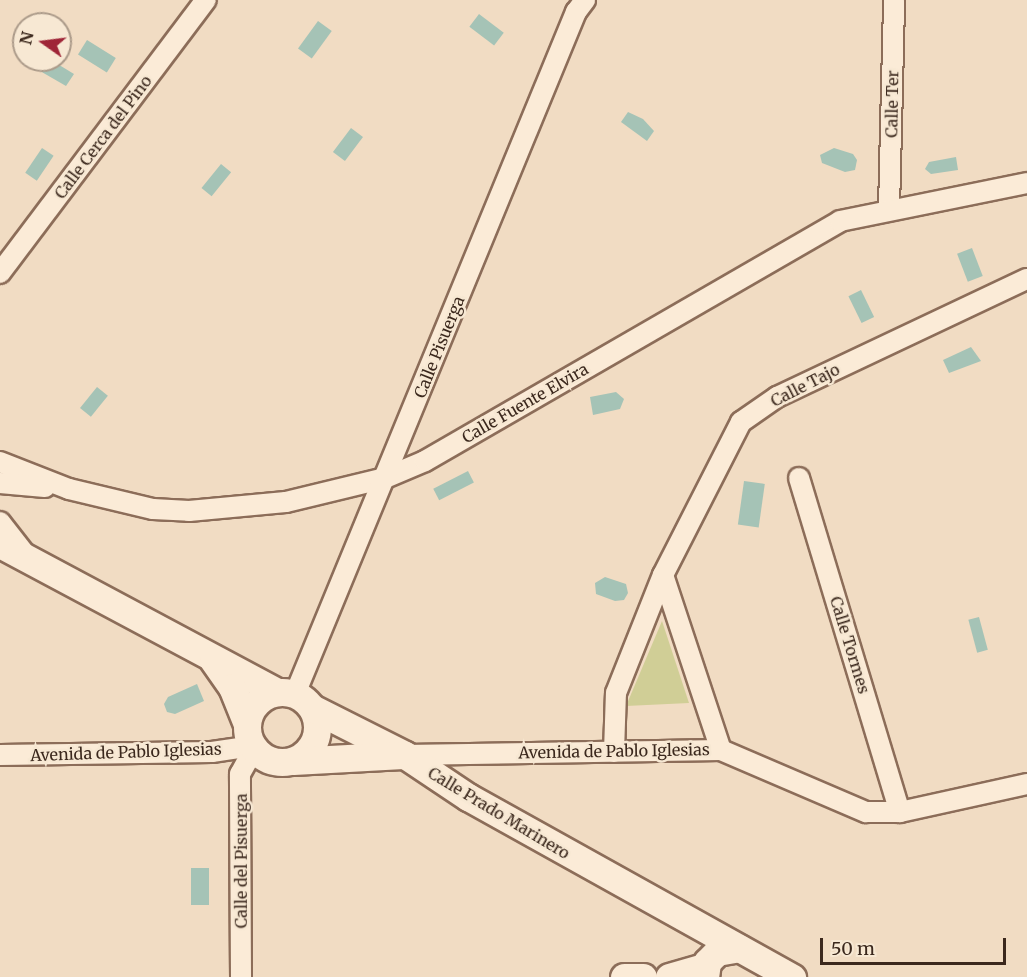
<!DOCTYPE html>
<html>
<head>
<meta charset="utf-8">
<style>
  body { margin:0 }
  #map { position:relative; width:1027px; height:977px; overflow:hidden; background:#f1dcc3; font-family:Merriweather,serif }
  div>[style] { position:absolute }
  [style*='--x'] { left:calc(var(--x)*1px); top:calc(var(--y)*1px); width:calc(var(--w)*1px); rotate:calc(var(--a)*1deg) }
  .green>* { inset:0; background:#d0ce96 }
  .water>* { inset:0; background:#a5c3b6; transform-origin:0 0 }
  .roads { filter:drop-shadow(2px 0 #8c6d59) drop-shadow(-2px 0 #8c6d59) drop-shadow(0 2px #8c6d59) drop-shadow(0 -2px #8c6d59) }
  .street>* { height:20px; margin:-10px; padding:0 10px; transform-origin:10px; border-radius:10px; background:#fbebd7 }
  .secondary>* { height:27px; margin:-13.5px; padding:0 13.5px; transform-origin:13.5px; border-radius:13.5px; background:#fbebd7 }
  .secondary>.ring { margin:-13.5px; padding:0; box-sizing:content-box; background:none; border:27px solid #fbebd7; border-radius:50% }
  span { translate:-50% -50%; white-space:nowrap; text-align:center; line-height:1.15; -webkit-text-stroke:5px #f7e8d3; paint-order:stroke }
  .street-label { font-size:16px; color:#3b281d }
  .north { position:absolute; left:12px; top:12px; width:60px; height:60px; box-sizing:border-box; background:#f7e8d3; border:2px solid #ac9b8a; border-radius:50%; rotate:284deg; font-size:16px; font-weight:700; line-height:24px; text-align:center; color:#3b281d }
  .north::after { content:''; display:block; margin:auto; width:21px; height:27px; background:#9f2537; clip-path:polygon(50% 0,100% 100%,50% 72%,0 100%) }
  .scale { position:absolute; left:820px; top:938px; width:186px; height:27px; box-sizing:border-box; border:3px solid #3b281d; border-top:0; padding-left:8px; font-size:18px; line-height:21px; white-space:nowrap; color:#3b281d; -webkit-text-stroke:4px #f7e8d3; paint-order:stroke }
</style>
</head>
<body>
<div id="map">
  <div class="green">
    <div style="clip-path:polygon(662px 621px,689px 703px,626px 706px)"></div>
  </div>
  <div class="water">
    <div style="left:479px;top:14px;width:31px;height:16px;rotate:37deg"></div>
    <div style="left:318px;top:21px;width:17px;height:34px;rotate:36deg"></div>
    <div style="left:87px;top:40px;width:34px;height:17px;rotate:32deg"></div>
    <div style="clip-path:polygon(43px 60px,51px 60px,74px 74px,66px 86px,40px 71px)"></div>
    <div style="clip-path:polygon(628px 112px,643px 119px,654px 131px,647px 141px,621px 122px)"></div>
    <div style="left:351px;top:128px;width:15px;height:30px;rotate:37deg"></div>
    <div style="left:42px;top:148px;width:14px;height:30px;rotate:34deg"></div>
    <div style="clip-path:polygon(834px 148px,853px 154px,857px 160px,855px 170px,845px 172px,822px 163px,820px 155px)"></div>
    <div style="clip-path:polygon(956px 157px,958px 170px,931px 174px,925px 169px,929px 162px)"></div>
    <div style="left:221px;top:164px;width:13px;height:31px;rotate:39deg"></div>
    <div style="left:972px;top:248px;width:30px;height:16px;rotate:69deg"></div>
    <div style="left:861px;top:290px;width:30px;height:14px;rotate:64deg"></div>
    <div style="clip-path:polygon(971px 347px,981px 361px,949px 373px,943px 360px)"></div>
    <div style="left:97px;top:387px;width:14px;height:27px;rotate:39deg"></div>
    <div style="clip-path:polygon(616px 392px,624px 399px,620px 409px,593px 415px,590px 397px)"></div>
    <div style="left:468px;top:471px;width:13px;height:39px;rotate:63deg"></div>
    <div style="left:744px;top:481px;width:21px;height:44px;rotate:8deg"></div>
    <div style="clip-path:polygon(605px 577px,626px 584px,628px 593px,624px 600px,615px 601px,596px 594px,595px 583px)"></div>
    <div style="left:979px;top:617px;width:34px;height:11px;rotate:75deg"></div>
    <div style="clip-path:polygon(197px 684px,204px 701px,175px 714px,167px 712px,164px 704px,168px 697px)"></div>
    <div style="left:191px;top:868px;width:18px;height:37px"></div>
  </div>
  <div class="roads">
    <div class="street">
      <div style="--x:889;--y:209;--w:209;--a:-88.6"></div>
      <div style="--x:0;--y:273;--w:342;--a:-53"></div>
      <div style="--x:0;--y:462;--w:74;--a:21.4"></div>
      <div style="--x:69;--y:489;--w:86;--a:13.4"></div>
      <div style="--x:153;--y:509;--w:36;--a:3"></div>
      <div style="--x:189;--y:511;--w:97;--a:-5.3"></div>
      <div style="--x:286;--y:502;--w:102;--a:-13.6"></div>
      <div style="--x:385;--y:478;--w:43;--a:-23"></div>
      <div style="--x:425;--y:461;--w:479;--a:-30"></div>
      <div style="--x:840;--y:221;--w:191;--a:-11.5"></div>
      <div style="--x:799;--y:478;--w:349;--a:73.2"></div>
      <div style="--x:0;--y:483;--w:45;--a:5.1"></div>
      <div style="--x:0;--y:522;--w:39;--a:52"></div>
      <div style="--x:663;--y:575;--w:184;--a:71.7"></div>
      <div style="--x:295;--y:694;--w:738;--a:-67.61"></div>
      <div style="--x:576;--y:12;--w:15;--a:-53"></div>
      <div style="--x:614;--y:752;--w:59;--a:-88.1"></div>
      <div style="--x:616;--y:693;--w:127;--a:-68.3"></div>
      <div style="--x:663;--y:575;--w:172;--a:-63"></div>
      <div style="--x:741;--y:422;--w:44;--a:-34.8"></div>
      <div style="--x:777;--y:397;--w:276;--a:-25.3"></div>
      <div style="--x:0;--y:755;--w:212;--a:-0.8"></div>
      <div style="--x:212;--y:752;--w:40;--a:-8.5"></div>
      <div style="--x:405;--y:755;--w:316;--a:-0.9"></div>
      <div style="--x:721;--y:750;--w:158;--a:23.2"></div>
      <div style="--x:866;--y:812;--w:34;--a:0"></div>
      <div style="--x:900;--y:812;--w:130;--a:-12.4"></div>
      <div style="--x:241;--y:977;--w:203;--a:-90.3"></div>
      <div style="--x:240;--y:774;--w:29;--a:-61"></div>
    </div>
    <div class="secondary">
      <div style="--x:0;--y:544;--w:314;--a:28.1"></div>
      <div style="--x:213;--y:660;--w:33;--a:55"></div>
      <div style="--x:232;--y:687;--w:40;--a:68"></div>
      <div class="ring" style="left:247px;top:692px;width:43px;height:43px"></div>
      <div style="--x:312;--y:708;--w:104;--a:26.8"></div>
      <div style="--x:405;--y:755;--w:76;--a:33.7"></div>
      <div style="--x:468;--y:797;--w:371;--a:29.1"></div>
      <div style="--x:293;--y:761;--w:110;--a:-3.1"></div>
      <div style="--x:624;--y:977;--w:19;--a:0"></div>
      <div style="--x:669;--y:977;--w:37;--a:-16"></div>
      <div style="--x:705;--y:977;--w:15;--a:-82"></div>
      <div style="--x:707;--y:962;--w:14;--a:-45"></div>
      <div style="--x:717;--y:952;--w:22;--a:-10"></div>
    </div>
  </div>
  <div class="street-label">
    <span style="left:892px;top:104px;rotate:-89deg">Calle Ter</span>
    <span style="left:103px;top:137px;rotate:-53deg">Calle Cerca del Pino</span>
    <span style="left:439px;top:347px;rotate:-68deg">Calle Pisuerga</span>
    <span style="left:805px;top:385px;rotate:-27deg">Calle Tajo</span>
    <span style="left:525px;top:403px;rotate:-30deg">Calle Fuente Elvira</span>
    <span style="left:850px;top:645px;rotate:73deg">Calle Tormes</span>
    <span style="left:614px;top:751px;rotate:-1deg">Avenida de Pablo Iglesias</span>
    <span style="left:126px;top:752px;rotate:-2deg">Avenida de Pablo Iglesias</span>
    <span style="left:499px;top:813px;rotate:31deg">Calle Prado Marinero</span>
    <span style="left:241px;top:861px;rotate:-90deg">Calle del Pisuerga</span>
  </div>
  <div class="north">N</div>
  <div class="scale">50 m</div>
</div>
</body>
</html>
